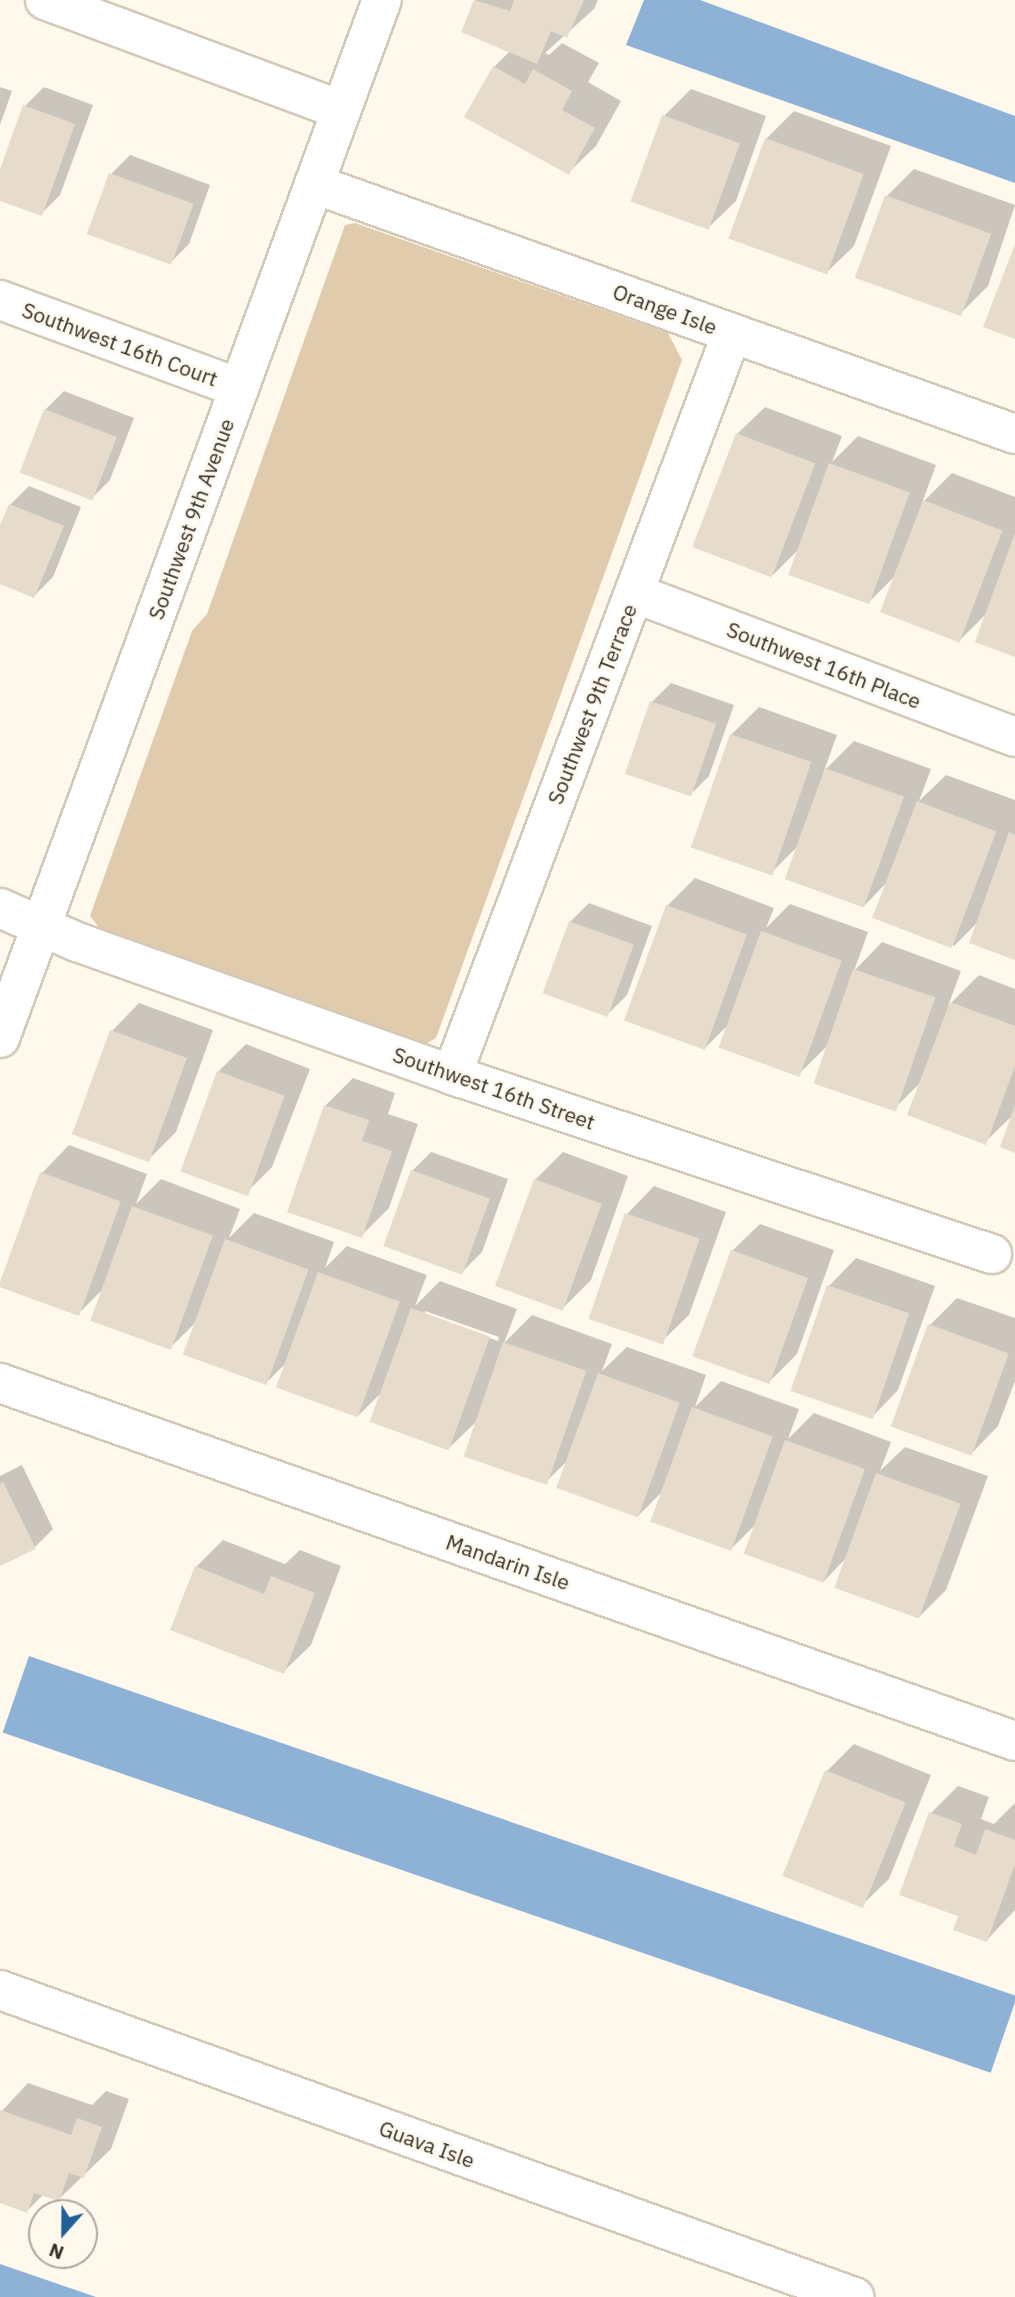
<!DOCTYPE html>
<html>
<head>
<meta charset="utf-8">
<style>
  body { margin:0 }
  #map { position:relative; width:1015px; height:2297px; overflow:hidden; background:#fef8ed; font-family:"IBM Plex Sans",sans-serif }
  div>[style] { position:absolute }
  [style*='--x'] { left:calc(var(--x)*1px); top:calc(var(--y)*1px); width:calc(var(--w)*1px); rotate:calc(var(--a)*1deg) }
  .green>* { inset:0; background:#e0ccad }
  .water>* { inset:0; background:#8eb2d5; transform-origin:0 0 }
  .shadow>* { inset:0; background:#0003 }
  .building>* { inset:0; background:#e7dccb; transform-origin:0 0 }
  .roads { filter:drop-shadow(2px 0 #d4c9b8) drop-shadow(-2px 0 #d4c9b8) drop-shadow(0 2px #d4c9b8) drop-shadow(0 -2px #d4c9b8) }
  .minor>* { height:38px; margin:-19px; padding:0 19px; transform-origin:19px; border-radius:19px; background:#fff }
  span { translate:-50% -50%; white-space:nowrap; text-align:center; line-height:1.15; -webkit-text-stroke:5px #fef8ed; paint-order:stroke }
  .street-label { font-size:21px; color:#35302a }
  .north { position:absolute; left:28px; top:2199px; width:70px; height:70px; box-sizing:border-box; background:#fef8ed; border:2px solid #aea89f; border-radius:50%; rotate:201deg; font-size:19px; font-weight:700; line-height:28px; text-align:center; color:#35302a }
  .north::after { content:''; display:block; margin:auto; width:24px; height:32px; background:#1f6196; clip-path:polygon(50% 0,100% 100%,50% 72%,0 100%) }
</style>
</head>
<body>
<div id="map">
  <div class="green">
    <div style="clip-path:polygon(355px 223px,668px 333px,682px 360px,436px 1038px,424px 1045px,103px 933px,90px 916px,192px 631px,207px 614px,345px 225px)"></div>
  </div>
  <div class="water">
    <div style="clip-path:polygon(644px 0,700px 0,1015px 116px,1015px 183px,626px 45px)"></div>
    <div style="left:29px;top:1656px;width:1045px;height:81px;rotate:19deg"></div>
    <div style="clip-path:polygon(0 2264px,96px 2297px,0 2297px)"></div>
  </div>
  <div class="shadow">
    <div style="clip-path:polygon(476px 0,598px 0,594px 9px,545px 53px,549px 55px,562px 43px,599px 63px,588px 82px,621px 101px,596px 146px,568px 173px,494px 67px,510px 51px,463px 31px)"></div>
    <div style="clip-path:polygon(0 87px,12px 91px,0 125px)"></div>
    <div style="clip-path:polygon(44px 87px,93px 105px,60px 195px,41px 214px,0 199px,0 174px,25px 106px)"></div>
    <div style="clip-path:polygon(691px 89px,766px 116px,736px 201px,708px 228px,664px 116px)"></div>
    <div style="clip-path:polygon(794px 111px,891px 146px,854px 246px,826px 273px,766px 139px)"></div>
    <div style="clip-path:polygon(130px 155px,210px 185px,189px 244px,170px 263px,111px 174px)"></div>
    <div style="clip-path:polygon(914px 169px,1015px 205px,988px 286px,961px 313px,887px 196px)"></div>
    <div style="clip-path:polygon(64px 391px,134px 418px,110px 480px,91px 499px,45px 410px)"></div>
    <div style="clip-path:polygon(765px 407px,842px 436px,832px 462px,858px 436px,936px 465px,922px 503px,952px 473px,1015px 497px,1015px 655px,988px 612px,958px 642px,895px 576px,868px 603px,800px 548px,773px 575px,737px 434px)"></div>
    <div style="clip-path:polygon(29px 486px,81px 507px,53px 577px,34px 596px,0 582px,0 529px,10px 505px)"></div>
    <div style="clip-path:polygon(671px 683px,734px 705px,709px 776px,690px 795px,652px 702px)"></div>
    <div style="clip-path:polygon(759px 707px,837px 735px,824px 771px,854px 741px,931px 769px,919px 801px,946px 775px,1015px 800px,1015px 958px,980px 920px,954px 946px,889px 880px,864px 906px,799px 845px,770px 874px,731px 735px)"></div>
    <div style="clip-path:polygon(695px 878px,774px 908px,766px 928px,790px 904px,868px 932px,854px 971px,882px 942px,961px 971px,948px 1006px,979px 975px,1015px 989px,1015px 1151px,1013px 1115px,985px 1142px,922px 1081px,893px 1110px,827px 1046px,799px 1074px,730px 1023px,705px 1048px,667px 906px)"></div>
    <div style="clip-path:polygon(589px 903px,652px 926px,627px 995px,608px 1014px,570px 922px)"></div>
    <div style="clip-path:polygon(139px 1003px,213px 1030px,176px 1132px,148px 1160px,112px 1031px)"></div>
    <div style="clip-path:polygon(246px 1044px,310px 1069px,272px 1167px,245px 1194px,218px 1072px)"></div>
    <div style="clip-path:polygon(353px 1078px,395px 1093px,388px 1114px,418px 1124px,389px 1208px,361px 1236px,325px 1106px)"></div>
    <div style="clip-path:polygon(evenodd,69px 1145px,147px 1174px,136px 1204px,161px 1179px,240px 1209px,229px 1238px,254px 1213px,334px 1242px,325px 1268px,347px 1246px,427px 1275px,415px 1306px,440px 1281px,517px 1309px,504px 1343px,532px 1315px,612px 1344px,602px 1371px,627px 1347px,706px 1375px,695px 1407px,721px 1381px,799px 1409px,788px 1439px,814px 1413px,891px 1442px,880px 1471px,905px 1447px,988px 1476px,946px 1590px,919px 1617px,848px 1556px,823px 1582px,756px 1524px,731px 1549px,664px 1490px,638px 1516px,568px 1460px,545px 1483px,477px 1421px,449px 1448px,384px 1390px,358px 1416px,288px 1361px,266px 1383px,196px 1322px,170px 1348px,102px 1290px,78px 1314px,0 1285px,42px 1173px,69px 1145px,425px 1311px,499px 1337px,498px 1341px,425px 1315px,425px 1311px)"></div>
    <div style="clip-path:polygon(431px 1152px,508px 1179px,482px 1252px,463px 1271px,412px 1171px)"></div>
    <div style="clip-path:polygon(563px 1152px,628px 1176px,591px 1280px,563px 1308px,535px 1180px)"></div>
    <div style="clip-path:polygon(654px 1186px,726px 1212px,689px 1315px,661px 1342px,627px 1214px)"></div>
    <div style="clip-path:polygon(760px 1224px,834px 1250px,797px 1354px,770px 1381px,732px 1251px)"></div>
    <div style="clip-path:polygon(856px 1258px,935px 1286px,898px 1390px,871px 1418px,829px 1286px)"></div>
    <div style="clip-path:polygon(957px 1298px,1015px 1318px,1015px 1381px,998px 1426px,971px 1454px,930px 1325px)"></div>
    <div style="clip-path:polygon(22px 1465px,53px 1529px,35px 1547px,0 1564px,0 1476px)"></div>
    <div style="clip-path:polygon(223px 1540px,285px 1564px,300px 1550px,341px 1566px,311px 1645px,283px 1672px,196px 1567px)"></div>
    <div style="clip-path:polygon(854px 1744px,931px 1775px,889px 1879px,861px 1906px,827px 1771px)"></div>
    <div style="clip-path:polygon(958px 1786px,989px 1797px,981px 1819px,994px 1824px,1015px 1803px,1015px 1910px,987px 1940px,960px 1915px,931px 1813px)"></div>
    <div style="clip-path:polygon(28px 2083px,92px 2105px,106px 2091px,129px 2099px,111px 2149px,59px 2199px,44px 2194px,27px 2211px,0 2201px,0 2113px)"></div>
  </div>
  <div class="building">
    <div style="clip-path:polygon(474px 0,510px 11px,514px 0,584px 0,567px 38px,551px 31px,537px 64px,461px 32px)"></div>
    <div style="clip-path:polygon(493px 66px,525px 84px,533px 69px,572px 91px,562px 110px,595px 128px,569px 175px,464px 117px)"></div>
    <div style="clip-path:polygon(23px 105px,75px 124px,42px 216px,0 201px,0 169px)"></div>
    <div style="left:662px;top:115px;width:83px;height:92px;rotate:20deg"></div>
    <div style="left:765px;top:138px;width:105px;height:107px;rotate:20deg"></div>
    <div style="left:109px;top:173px;width:90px;height:65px;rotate:20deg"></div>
    <div style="left:885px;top:195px;width:113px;height:88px;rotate:20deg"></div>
    <div style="clip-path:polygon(1015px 244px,1015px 339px,983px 327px)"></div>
    <div style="left:44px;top:409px;width:78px;height:68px;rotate:21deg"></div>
    <div style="left:736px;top:433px;width:85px;height:122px;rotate:21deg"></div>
    <div style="left:829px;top:463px;width:86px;height:119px;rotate:20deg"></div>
    <div style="left:923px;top:500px;width:85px;height:120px;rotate:21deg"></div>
    <div style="clip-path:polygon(9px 504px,64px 526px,34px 598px,0 584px,0 525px)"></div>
    <div style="clip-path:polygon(1015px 533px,1015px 657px,975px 642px)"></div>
    <div style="left:650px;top:701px;width:70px;height:77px;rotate:19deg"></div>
    <div style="left:730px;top:734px;width:86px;height:120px;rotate:19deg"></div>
    <div style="left:825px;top:768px;width:84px;height:118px;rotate:20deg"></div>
    <div style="left:917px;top:801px;width:85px;height:125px;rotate:21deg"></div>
    <div style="clip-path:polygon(1009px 832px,1015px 835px,1015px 960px,969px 943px)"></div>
    <div style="left:666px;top:905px;width:86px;height:123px;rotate:20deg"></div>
    <div style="left:569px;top:921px;width:69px;height:77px;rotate:20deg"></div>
    <div style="left:761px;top:931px;width:86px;height:124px;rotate:20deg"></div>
    <div style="left:853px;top:969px;width:87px;height:121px;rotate:19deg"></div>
    <div style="clip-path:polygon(950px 1002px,1015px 1026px,1015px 1066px,986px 1145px,907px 1115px)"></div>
    <div style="left:110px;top:1030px;width:82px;height:111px;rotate:20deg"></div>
    <div style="left:217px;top:1071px;width:72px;height:107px;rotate:20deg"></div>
    <div style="clip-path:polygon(324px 1105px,369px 1120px,362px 1141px,392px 1151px,362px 1238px,287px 1212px)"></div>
    <div style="clip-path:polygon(1015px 1105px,1015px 1153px,1000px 1147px)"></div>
    <div style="left:411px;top:1170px;width:84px;height:81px;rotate:20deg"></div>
    <div style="left:40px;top:1172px;width:86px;height:122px;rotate:20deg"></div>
    <div style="left:534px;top:1179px;width:72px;height:114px;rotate:20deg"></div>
    <div style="left:132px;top:1206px;width:86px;height:122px;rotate:20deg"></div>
    <div style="left:625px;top:1213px;width:79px;height:112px;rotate:19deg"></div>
    <div style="left:225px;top:1239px;width:89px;height:123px;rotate:20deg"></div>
    <div style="left:731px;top:1250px;width:82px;height:113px;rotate:20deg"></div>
    <div style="left:318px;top:1272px;width:87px;height:123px;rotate:20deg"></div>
    <div style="left:827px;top:1285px;width:87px;height:112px;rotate:19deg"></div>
    <div style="left:411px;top:1308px;width:84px;height:121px;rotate:20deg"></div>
    <div style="left:928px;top:1324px;width:86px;height:109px;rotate:20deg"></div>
    <div style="left:503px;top:1342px;width:88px;height:121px;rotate:19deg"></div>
    <div style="left:598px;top:1373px;width:87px;height:122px;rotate:20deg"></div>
    <div style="left:692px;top:1407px;width:86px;height:122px;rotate:20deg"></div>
    <div style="left:785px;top:1440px;width:85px;height:121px;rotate:20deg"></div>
    <div style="left:876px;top:1473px;width:90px;height:122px;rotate:20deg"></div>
    <div style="clip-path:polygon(3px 1482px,36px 1549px,0 1566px,0 1484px)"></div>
    <div style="clip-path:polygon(195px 1566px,264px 1594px,271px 1576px,315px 1593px,284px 1674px,170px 1630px)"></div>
    <div style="left:825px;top:1770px;width:87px;height:114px;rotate:22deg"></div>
    <div style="clip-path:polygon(929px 1812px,962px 1824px,954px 1846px,976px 1855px,985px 1829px,1015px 1840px,1015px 1864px,987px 1942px,953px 1930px,958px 1916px,899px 1895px)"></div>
    <div style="clip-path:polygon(0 2110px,71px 2135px,77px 2118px,102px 2127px,84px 2178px,69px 2173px,59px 2201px,34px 2193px,27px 2213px,0 2203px)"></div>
  </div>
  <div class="roads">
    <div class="minor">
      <div style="--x:45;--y:0;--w:316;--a:20.4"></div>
      <div style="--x:314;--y:184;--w:744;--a:19.63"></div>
      <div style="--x:0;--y:300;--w:255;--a:20.2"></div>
      <div style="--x:634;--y:593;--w:407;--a:20.7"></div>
      <div style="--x:0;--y:908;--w:84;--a:23.8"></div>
      <div style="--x:77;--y:942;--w:398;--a:19.5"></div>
      <div style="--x:452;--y:1075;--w:569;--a:18.34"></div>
      <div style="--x:0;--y:1038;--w:1106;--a:-69.8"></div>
      <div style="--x:452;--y:1075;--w:793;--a:-69.33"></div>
      <div style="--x:0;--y:1383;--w:1076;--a:19.43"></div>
      <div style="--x:0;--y:1990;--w:908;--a:19.77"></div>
    </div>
  </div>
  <div class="street-label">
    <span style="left:665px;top:309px;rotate:20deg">Orange Isle</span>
    <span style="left:120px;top:344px;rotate:20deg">Southwest 16th Court</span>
    <span style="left:191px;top:519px;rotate:-70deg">Southwest 9th Avenue</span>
    <span style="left:824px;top:665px;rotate:21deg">Southwest 16th Place</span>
    <span style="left:592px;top:704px;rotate:-69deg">Southwest 9th Terrace</span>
    <span style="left:494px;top:1088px;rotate:19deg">Southwest 16th Street</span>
    <span style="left:508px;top:1562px;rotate:19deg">Mandarin Isle</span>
    <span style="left:427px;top:2144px;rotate:20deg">Guava Isle</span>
  </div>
  <div class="north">N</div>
</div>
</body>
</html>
